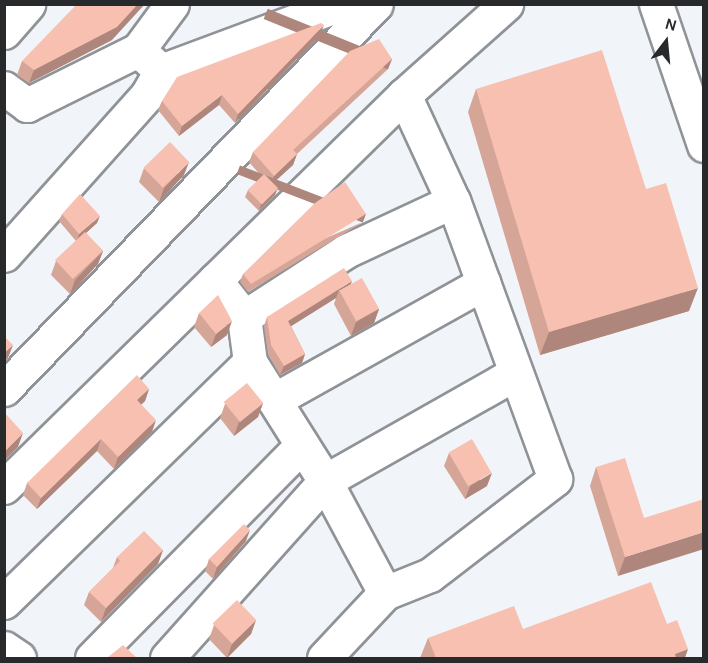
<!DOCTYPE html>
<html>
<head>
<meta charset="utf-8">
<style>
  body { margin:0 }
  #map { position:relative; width:708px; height:663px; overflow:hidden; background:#f1f5fa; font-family:Karla,sans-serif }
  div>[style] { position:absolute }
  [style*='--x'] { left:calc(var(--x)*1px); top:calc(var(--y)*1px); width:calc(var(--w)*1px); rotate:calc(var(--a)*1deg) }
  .roads { filter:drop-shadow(2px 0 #8f9397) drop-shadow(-2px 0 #8f9397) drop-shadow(0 2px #8f9397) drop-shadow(0 -2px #8f9397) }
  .street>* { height:33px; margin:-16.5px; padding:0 16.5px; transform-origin:16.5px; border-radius:16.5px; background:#fff }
  .wall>* { inset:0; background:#d5a598 }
  .shaded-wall>* { inset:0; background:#ae867c; transform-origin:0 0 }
  .building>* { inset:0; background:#f8c0b1; transform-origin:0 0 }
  span { translate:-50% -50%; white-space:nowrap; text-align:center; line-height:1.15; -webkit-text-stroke:4.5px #fff; paint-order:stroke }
  .frame { position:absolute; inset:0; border:6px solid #28292b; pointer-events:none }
  .north { position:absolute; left:636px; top:12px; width:60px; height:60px; -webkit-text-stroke:4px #fff; paint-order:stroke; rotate:16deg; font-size:16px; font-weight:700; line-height:24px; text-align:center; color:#28292b }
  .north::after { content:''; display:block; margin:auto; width:21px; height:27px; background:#28292b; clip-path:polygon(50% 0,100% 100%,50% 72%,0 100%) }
</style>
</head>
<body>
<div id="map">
  <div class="roads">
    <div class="street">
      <div style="--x:656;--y:4;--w:149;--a:71.2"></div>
      <div style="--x:4;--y:32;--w:37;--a:-49"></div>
      <div style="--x:138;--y:50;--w:57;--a:-53.5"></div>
      <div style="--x:4;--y:88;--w:29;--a:36"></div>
      <div style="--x:27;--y:105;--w:124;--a:-26.4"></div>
      <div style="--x:138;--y:50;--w:31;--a:42"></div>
      <div style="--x:161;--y:71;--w:192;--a:-20.4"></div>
      <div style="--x:4;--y:255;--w:215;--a:-48.2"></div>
      <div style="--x:147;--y:95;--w:28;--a:-60"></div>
      <div style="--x:215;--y:280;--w:47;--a:51.9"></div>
      <div style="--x:244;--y:317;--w:45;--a:82.4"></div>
      <div style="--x:250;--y:362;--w:141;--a:57.8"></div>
      <div style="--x:325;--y:481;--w:127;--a:61.8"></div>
      <div style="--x:244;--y:317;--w:121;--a:-32.9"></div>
      <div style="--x:346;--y:251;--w:118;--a:-25"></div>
      <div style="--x:4;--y:389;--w:535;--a:-45.98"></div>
      <div style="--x:274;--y:400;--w:240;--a:-29.2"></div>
      <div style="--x:4;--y:487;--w:560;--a:-44.42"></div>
      <div style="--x:404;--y:95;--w:137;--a:-41.7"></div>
      <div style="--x:4;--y:602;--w:344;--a:-44.3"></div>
      <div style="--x:4;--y:648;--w:18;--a:34"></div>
      <div style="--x:92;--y:658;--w:299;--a:-45.4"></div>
      <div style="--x:167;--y:658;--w:237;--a:-48.2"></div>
      <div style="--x:325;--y:481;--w:219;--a:-29.5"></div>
      <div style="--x:324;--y:658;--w:89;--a:-46.8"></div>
      <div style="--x:385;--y:593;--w:48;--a:-21.8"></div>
      <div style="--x:430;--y:575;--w:158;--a:-37.5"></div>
      <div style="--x:555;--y:479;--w:296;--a:-110.1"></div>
      <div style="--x:453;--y:201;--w:117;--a:-114.8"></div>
    </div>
  </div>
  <div class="wall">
    <div style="clip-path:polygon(320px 35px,235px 123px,219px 105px,179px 136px,158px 110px,162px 101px)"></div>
    <div style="clip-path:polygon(112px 40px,29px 83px,17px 75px,22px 61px)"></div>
    <div style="clip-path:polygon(392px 59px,388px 69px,297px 154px,293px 165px,273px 183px,275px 195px,259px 211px,245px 197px,248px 190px,262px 177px,249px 162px,253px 152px)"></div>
    <div style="clip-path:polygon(476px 89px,646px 189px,689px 311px,540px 355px,468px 112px)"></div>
    <div style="clip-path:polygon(144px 168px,184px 175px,159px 202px,139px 182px)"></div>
    <div style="clip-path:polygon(62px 214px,97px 223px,86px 233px,103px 251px,98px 264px,70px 294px,51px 275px,56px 261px,76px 241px,59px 221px)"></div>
    <div style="clip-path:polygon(363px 222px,248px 292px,240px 282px,243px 274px)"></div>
    <div style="clip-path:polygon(351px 284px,379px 309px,374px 323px,351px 336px,334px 304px,336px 298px,291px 326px,305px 354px,302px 363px,280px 375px,268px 354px,264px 326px,267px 317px)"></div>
    <div style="clip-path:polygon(199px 313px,227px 335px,211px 347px,194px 327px)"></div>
    <div style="clip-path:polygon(149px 389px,145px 401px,141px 405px,152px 432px,114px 469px,97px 451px,37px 509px,23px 495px,27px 483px)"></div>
    <div style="clip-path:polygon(263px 403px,258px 417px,234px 436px,220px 418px,225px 404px)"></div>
    <div style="clip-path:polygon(449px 453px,487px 486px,465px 499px,444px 466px)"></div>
    <div style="clip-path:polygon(596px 467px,644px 518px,618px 576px,590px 486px)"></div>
    <div style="clip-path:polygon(246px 541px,213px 579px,205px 571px,209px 559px)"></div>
    <div style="clip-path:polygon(163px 550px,158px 564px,101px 622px,84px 605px,89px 592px,113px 568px,117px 557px)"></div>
    <div style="clip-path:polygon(256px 620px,251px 634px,227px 658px,209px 639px,214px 625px)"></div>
    <div style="clip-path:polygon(667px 624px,685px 658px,420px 658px,428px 638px,523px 629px)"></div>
  </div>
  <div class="shaded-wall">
    <div style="clip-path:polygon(138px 4px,145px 4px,112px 40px,29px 83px,34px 70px)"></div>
    <div style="clip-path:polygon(324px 25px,320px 35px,235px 123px,238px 114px)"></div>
    <div style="left:392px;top:59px;width:11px;height:134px;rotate:112deg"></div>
    <div style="clip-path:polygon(222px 95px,219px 105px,179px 136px,182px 126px)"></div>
    <div style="clip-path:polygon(297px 154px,293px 165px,270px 186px,274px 176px)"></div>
    <div style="clip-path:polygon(189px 162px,184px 175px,159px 202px,164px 188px)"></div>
    <div style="clip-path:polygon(278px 188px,275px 195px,259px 211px,261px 204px)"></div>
    <div style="left:366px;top:214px;width:9px;height:135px;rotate:111deg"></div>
    <div style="clip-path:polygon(100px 216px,97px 223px,77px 241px,79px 234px)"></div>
    <div style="clip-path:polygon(103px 251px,98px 264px,70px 294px,75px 280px)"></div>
    <div style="clip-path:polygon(352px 281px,349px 290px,339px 290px,336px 298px,285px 330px,288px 321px)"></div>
    <div style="clip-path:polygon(698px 288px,689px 311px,540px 355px,549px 332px)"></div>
    <div style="clip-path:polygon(379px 309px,374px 323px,351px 336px,356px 322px)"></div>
    <div style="clip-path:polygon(232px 321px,227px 335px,211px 347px,216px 334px)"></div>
    <div style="clip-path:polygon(13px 345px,8px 358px,4px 362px,4px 353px)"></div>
    <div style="clip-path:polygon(305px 354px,302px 363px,280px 375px,284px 366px)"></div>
    <div style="clip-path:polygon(149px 389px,145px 401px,133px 412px,137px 400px)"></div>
    <div style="clip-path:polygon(263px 403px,258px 417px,234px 436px,239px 422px)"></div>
    <div style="clip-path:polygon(156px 420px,152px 432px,114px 469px,118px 457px)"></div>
    <div style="clip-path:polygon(23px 433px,18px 447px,4px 461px,4px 452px)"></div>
    <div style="clip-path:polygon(101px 439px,97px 451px,37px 509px,41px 498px)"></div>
    <div style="clip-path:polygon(492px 473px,487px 486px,465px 499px,470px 486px)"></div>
    <div style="clip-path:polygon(250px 530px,246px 541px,213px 579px,217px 567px)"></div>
    <div style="clip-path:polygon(704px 532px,704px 549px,618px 576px,625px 557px)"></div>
    <div style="clip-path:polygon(163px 550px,158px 564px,101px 622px,106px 608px)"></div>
    <div style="clip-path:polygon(256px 620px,251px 634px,227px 658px,232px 644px)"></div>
    <div style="clip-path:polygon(688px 649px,685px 658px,673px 658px,675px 654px)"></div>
  </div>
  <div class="building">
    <div style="clip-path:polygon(77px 4px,138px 4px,117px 27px,34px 70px,22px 61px)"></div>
    <div style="clip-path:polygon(321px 23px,324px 25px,238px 114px,222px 95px,182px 126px,162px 101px,177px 77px)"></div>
    <div style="clip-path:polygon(379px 39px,392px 59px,293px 150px,297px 154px,274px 176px,253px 152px,350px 51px)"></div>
    <div style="clip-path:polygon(602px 50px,646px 189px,666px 183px,698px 288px,549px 332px,476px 89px)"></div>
    <div style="left:170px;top:142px;width:28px;height:37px;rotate:46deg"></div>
    <div style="left:264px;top:174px;width:20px;height:23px;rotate:45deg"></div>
    <div style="clip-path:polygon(345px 182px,366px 214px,251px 284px,243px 274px,315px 203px)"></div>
    <div style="clip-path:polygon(80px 194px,100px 216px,79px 234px,62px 214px)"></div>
    <div style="left:85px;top:232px;width:26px;height:41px;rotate:47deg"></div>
    <div style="clip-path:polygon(344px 268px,352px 281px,288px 321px,305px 354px,284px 366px,271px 345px,267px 317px)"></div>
    <div style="left:362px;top:278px;width:35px;height:26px;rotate:61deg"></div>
    <div style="clip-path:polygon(218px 295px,232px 321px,216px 334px,199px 313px)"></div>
    <div style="clip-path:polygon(4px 336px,13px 345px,4px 353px)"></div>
    <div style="clip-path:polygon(137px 375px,149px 389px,137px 400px,156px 420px,118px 457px,101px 439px,41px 498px,27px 483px)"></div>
    <div style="left:247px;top:383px;width:26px;height:30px;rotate:51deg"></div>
    <div style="clip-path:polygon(4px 412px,23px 433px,4px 452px)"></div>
    <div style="left:472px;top:439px;width:39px;height:27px;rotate:60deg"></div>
    <div style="clip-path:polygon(625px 458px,644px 518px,704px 499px,704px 532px,625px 557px,596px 467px)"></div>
    <div style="clip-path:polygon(244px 524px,250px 530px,217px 567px,209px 559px)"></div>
    <div style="clip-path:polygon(144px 531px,163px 550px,106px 608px,89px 592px,120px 561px,117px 557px)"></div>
    <div style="clip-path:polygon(651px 582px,667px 624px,677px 620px,688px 649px,675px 654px,676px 658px,436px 658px,428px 638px,514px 606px,523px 629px)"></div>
    <div style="left:237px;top:600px;width:28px;height:34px;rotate:46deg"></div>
    <div style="clip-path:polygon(123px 645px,137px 658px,107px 658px)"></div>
  </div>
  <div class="frame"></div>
  <div class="north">N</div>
</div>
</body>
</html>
